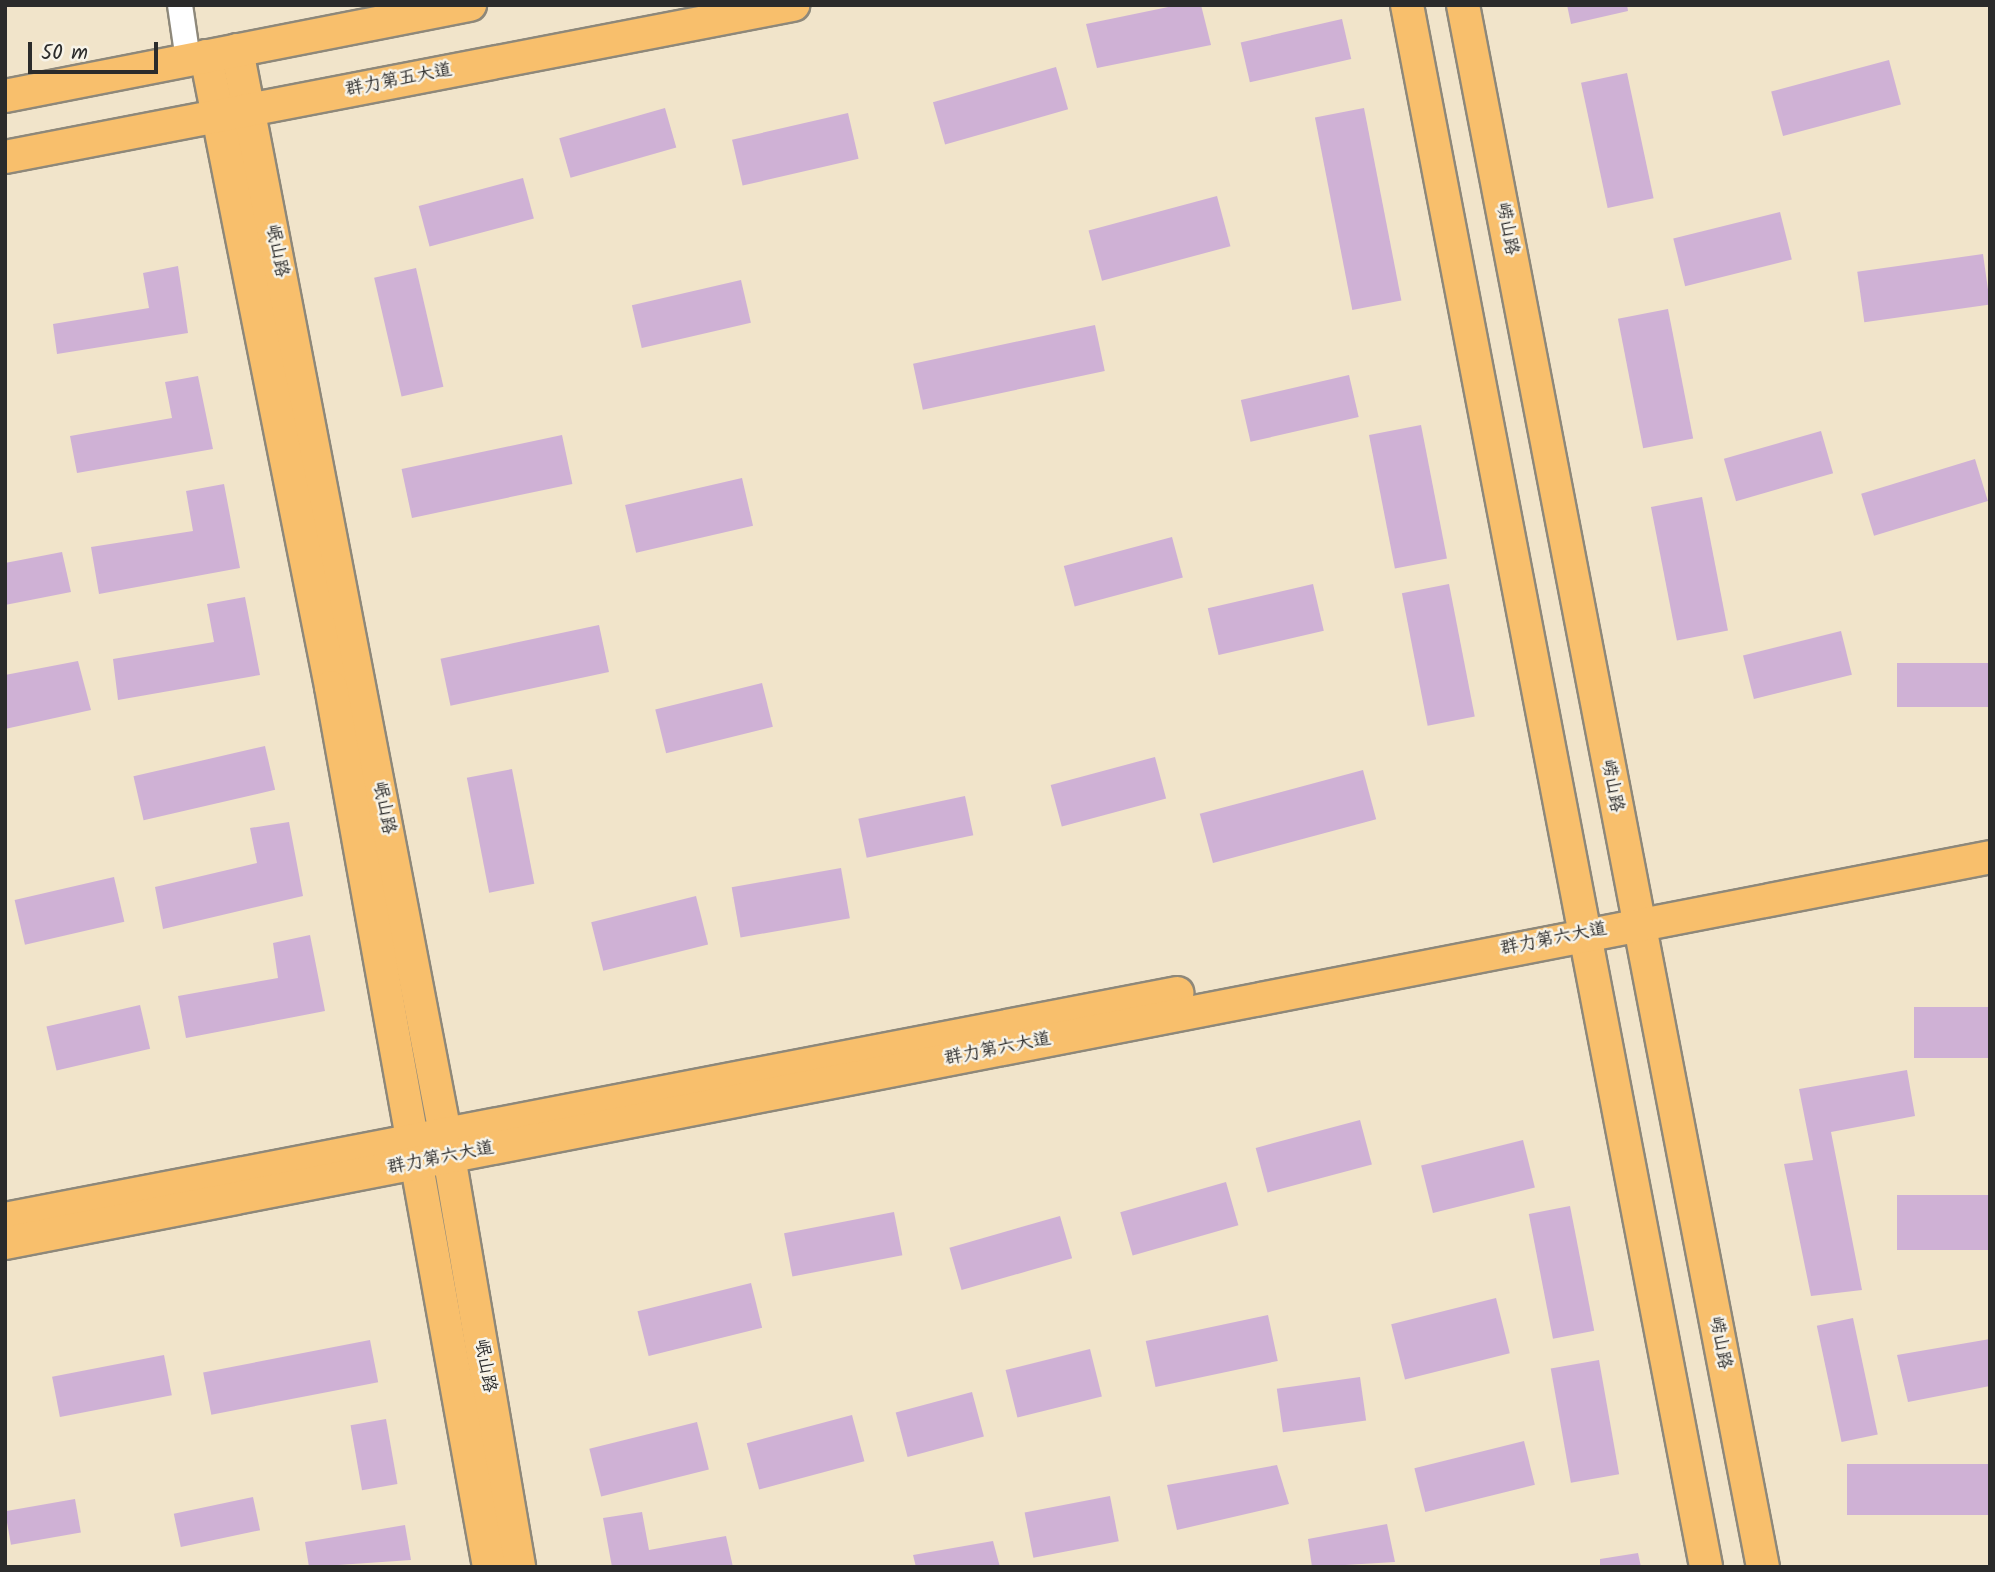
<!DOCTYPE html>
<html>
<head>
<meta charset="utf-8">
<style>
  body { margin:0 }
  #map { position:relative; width:1995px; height:1572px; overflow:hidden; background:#f1e4ca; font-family:Kalam,"LXGW WenKai TC",sans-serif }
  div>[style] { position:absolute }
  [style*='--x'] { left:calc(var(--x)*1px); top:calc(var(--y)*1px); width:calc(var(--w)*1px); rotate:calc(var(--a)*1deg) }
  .building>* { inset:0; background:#cfb1d5; transform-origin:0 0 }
  .roads { filter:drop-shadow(2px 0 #8e887a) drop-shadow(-2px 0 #8e887a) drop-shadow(0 2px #8e887a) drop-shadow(0 -2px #8e887a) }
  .minor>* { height:24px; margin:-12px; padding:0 12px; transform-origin:12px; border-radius:12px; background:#fff }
  .major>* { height:32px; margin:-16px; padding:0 16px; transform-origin:16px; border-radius:16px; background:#f8bf6c }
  span { translate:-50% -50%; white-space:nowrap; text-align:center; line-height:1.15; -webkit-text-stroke:5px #f7f3e8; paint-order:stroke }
  .street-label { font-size:18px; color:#2b2b2b }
  .frame { position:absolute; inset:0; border:7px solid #2b2b2b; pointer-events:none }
  .scale { position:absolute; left:28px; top:42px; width:130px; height:32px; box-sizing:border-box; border:4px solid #2b2b2b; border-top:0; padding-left:9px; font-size:21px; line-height:24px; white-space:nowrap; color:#2b2b2b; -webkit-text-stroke:5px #f7f3e8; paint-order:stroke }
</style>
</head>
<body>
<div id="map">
  <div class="building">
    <div style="clip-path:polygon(1178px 5px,1201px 5px,1211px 45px,1097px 68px,1086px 24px)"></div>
    <div style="clip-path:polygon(1567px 5px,1627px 5px,1628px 11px,1571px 24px)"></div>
    <div style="left:1342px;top:19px;width:41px;height:104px;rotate:77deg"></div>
    <div style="left:1889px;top:60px;width:46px;height:122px;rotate:75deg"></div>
    <div style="left:1056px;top:67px;width:44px;height:128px;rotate:74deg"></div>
    <div style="left:1627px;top:73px;width:128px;height:47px;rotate:78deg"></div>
    <div style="left:665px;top:108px;width:41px;height:110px;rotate:74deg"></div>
    <div style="left:1364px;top:108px;width:196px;height:50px;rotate:79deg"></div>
    <div style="left:848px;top:113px;width:47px;height:119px;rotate:77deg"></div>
    <div style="left:523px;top:178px;width:42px;height:108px;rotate:75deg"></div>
    <div style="left:1217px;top:196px;width:52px;height:133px;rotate:75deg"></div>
    <div style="left:1780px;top:212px;width:49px;height:110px;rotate:76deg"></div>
    <div style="left:1983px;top:254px;width:51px;height:127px;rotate:82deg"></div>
    <div style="clip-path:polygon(178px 266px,188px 333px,57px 354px,53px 324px,149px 308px,143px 273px)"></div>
    <div style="left:416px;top:268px;width:122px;height:43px;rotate:77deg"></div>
    <div style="left:741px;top:280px;width:44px;height:112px;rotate:77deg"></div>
    <div style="left:1668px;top:309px;width:132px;height:51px;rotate:79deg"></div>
    <div style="left:1095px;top:325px;width:47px;height:186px;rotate:78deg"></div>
    <div style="left:1349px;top:375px;width:43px;height:111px;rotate:77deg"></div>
    <div style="clip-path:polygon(198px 376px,213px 449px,77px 473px,70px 436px,172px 418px,165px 382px)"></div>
    <div style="left:1421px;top:425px;width:136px;height:53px;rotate:79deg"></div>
    <div style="left:1821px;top:431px;width:44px;height:101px;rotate:74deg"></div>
    <div style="left:562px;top:435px;width:50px;height:164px;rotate:78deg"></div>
    <div style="left:1975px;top:459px;width:44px;height:119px;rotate:73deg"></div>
    <div style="left:742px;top:478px;width:49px;height:120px;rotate:77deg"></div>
    <div style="clip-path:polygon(224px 484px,240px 568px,99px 594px,91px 547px,193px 531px,186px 491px)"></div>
    <div style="left:1702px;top:497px;width:136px;height:52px;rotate:79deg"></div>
    <div style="left:1172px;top:537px;width:42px;height:112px;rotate:75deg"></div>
    <div style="clip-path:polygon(62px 552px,71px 592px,5px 605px,5px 563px)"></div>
    <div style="left:1313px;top:584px;width:48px;height:108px;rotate:77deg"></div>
    <div style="left:1449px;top:584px;width:135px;height:48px;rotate:79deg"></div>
    <div style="clip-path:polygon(245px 597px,260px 675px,118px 700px,113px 659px,214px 642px,207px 604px)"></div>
    <div style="left:599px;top:625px;width:48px;height:162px;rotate:78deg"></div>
    <div style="left:1841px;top:631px;width:45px;height:101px;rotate:76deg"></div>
    <div style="clip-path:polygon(78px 661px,91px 710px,5px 729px,5px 675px)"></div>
    <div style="left:1990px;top:663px;width:44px;height:93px;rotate:90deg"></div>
    <div style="left:762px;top:683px;width:45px;height:110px;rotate:76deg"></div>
    <div style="left:265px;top:746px;width:45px;height:135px;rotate:77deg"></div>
    <div style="left:1155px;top:757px;width:43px;height:108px;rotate:75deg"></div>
    <div style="left:512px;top:769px;width:117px;height:46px;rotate:79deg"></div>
    <div style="left:1363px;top:770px;width:51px;height:169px;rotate:75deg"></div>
    <div style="left:965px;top:796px;width:40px;height:109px;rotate:78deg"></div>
    <div style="clip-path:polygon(289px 822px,303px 896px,163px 929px,155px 887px,257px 863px,250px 828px)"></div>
    <div style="left:841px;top:868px;width:51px;height:111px;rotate:80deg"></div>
    <div style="left:114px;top:877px;width:46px;height:102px;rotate:77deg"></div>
    <div style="left:696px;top:896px;width:50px;height:108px;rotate:76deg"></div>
    <div style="clip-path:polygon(310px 935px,325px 1011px,186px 1038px,178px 996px,278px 978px,273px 943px)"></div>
    <div style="left:140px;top:1005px;width:45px;height:96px;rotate:77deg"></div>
    <div style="left:1990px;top:1007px;width:51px;height:76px;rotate:90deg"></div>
    <div style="clip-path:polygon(1907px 1070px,1915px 1116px,1831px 1132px,1862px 1290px,1811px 1296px,1784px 1164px,1813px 1160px,1799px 1089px)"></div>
    <div style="left:1360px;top:1120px;width:46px;height:108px;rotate:75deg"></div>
    <div style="left:1523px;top:1140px;width:49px;height:105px;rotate:76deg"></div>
    <div style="left:1226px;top:1182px;width:45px;height:110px;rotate:74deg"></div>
    <div style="left:1990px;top:1195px;width:55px;height:93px;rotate:90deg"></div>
    <div style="left:1570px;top:1206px;width:127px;height:42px;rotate:79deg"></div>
    <div style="left:894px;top:1212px;width:44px;height:112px;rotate:79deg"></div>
    <div style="left:1060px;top:1216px;width:44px;height:115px;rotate:74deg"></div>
    <div style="left:751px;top:1283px;width:46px;height:117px;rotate:76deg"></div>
    <div style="left:1496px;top:1298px;width:57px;height:108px;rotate:76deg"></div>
    <div style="left:1268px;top:1315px;width:47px;height:125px;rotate:78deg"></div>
    <div style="left:1853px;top:1318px;width:119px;height:37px;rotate:78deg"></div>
    <div style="clip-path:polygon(1990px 1339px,1990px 1386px,1908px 1402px,1897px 1355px)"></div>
    <div style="left:370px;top:1340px;width:43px;height:170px;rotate:79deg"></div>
    <div style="left:1090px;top:1349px;width:49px;height:87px;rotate:76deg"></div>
    <div style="left:164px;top:1355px;width:41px;height:114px;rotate:79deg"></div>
    <div style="left:1599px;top:1360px;width:116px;height:49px;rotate:80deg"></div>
    <div style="left:1360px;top:1377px;width:44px;height:84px;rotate:82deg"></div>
    <div style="left:972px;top:1392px;width:46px;height:79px;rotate:75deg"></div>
    <div style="left:852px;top:1415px;width:48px;height:109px;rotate:75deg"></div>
    <div style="left:386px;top:1419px;width:66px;height:36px;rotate:80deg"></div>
    <div style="left:697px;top:1422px;width:49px;height:111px;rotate:76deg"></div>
    <div style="left:1524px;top:1441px;width:45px;height:113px;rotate:76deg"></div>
    <div style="left:1990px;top:1464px;width:51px;height:143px;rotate:90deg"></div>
    <div style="clip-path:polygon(1277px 1465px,1289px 1504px,1177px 1530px,1167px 1485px)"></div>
    <div style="left:1110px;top:1496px;width:46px;height:87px;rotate:79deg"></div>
    <div style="left:253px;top:1497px;width:34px;height:81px;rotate:78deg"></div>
    <div style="left:75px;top:1499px;width:34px;height:71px;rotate:80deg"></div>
    <div style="clip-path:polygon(642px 1512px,649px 1550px,726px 1536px,733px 1567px,612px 1567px,603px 1518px)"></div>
    <div style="clip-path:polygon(1387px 1524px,1395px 1562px,1312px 1567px,1308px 1539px)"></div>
    <div style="clip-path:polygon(405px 1525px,411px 1560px,309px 1567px,305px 1542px)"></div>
    <div style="clip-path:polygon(993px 1541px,1000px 1567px,916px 1567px,913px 1555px)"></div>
    <div style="clip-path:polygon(1638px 1553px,1641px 1567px,1600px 1567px,1600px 1559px)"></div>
  </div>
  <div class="roads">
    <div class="minor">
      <div style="--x:180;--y:5;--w:56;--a:81.7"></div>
    </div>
    <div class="major">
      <div style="--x:1407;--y:5;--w:1590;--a:79.16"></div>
      <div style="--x:1463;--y:5;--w:1591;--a:79.13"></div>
      <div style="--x:237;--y:50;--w:1103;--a:79.13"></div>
      <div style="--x:445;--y:1133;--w:440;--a:80.3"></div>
      <div style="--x:206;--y:56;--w:643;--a:78.79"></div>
      <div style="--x:331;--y:687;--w:894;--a:79.82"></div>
      <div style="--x:5;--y:96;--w:474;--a:-11.1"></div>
      <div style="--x:5;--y:157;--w:803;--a:-10.92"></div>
      <div style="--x:5;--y:1219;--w:1194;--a:-10.91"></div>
      <div style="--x:5;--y:1243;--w:2022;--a:-11"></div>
    </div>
  </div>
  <div class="street-label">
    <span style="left:399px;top:81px;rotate:-11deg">群力第五大道</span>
    <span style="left:1506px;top:229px;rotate:79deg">崂山路</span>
    <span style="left:276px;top:251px;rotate:79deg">岷山路</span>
    <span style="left:1611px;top:786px;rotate:79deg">崂山路</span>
    <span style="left:383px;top:808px;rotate:79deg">岷山路</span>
    <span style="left:1554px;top:940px;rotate:-11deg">群力第六大道</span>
    <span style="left:998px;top:1050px;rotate:-11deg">群力第六大道</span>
    <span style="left:441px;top:1159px;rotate:-11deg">群力第六大道</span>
    <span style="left:1719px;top:1343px;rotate:79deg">崂山路</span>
    <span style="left:484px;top:1366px;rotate:80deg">岷山路</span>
  </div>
  <div class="frame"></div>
  <div class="scale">50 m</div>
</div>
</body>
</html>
